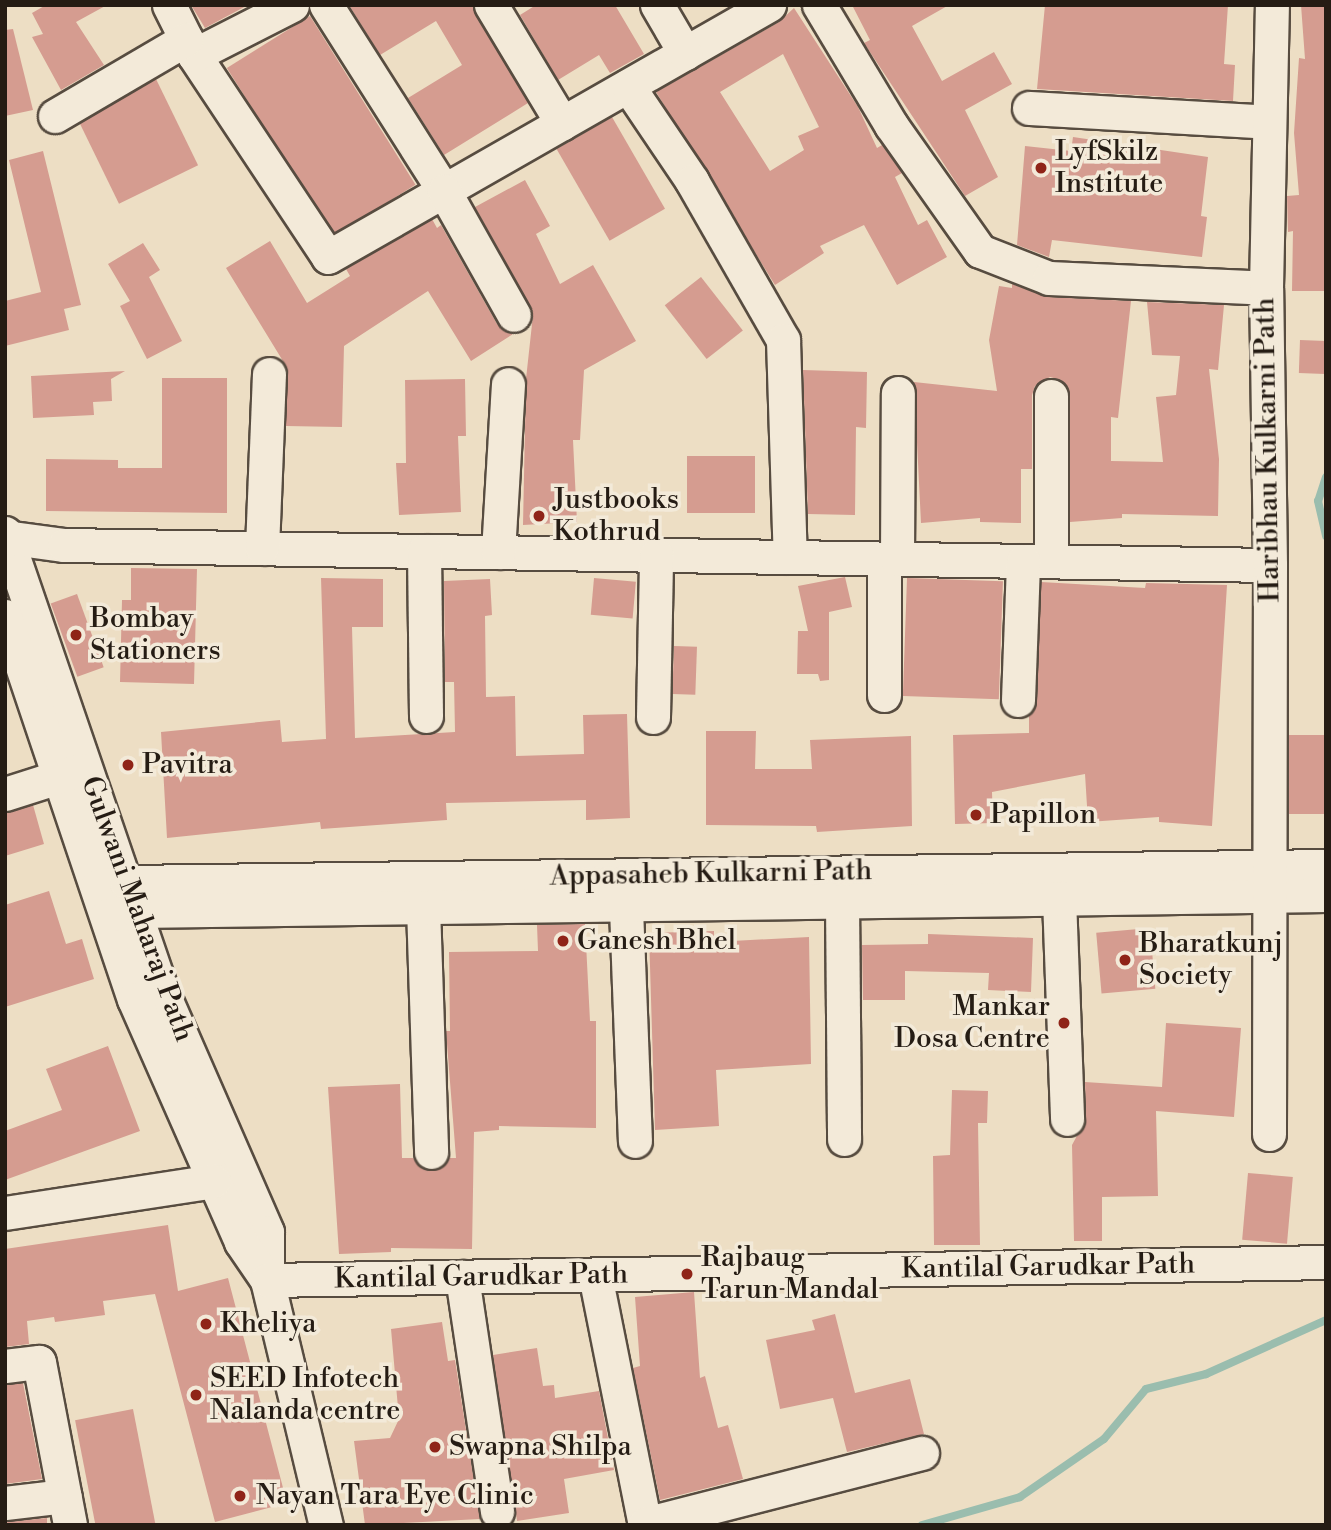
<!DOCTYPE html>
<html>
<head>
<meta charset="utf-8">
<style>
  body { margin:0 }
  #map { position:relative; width:1331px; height:1530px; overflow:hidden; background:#eddec4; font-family:"Libre Bodoni",serif }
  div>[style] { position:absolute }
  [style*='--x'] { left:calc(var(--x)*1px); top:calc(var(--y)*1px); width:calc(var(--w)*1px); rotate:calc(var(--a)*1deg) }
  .stream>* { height:8px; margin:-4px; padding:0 4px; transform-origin:4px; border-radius:4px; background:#9abdae }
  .building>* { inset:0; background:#d59c90; transform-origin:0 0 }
  .roads { filter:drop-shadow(2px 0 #574c40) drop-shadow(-2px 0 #574c40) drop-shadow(0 2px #574c40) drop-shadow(0 -2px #574c40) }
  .minor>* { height:33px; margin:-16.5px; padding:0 16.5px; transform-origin:16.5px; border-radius:16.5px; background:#f3ead9 }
  .dots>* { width:19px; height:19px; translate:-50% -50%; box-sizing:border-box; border:4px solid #f3ead9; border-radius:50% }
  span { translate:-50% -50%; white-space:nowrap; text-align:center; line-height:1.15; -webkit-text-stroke:7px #f3ead9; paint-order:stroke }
  .poi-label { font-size:28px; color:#251c14 }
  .left { translate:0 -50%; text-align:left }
  .right { translate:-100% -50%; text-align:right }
  .street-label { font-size:28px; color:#251c14 }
  .frame { position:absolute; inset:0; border:7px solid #251c14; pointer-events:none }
</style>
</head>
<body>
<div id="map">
  <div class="stream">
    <div style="--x:1326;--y:477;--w:25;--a:108"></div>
    <div style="--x:1318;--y:501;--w:36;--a:77"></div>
    <div style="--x:922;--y:1525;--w:102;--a:-15.9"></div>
    <div style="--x:1020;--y:1497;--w:102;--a:-34.6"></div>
    <div style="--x:1104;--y:1439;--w:65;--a:-50"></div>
    <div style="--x:1146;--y:1389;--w:62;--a:-14"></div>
    <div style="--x:1206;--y:1374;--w:132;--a:-24.2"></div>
  </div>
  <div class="building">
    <div style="clip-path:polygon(46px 5px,107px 5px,76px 22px,104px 65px,61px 90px,32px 37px,43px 34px,32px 13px)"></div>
    <div style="clip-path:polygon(191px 5px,248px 5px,205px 28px)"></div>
    <div style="clip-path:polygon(349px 5px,472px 5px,528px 103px,444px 155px,408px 98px,462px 65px,436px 21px,380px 55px)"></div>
    <div style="clip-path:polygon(536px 5px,615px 5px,644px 54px,610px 73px,599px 55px,558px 80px,520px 15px)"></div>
    <div style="clip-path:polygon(852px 5px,949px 5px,912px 26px,942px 81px,994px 52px,1012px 84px,965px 110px,998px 177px,965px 196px,864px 43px,870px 40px)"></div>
    <div style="clip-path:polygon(1045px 5px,1228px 5px,1224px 64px,1235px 65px,1233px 101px,1037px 89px)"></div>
    <div style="clip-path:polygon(1301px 5px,1326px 5px,1326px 291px,1292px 291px,1293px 231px,1288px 232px,1287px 196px,1299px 195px,1294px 133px,1299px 58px,1305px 59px)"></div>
    <div style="clip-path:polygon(evenodd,794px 8px,858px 107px,877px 148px,882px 145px,902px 173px,895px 177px,918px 225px,927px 220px,947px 257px,897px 285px,864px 225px,820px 246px,824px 253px,775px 285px,656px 92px,779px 22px,794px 8px,783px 54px,819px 127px,798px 136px,804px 150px,770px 171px,720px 92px,783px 54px)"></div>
    <div style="left:310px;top:16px;width:199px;height:98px;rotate:58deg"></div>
    <div style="clip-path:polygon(13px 29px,33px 110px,5px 116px,5px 30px)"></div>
    <div style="left:156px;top:79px;width:96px;height:88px;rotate:64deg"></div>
    <div style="left:612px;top:117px;width:106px;height:64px;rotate:60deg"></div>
    <div style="clip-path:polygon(1073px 137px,1208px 157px,1201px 216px,1207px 217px,1202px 257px,1052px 240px,1049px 257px,1017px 245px,1025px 146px,1071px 151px)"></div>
    <div style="clip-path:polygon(43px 151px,81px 305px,64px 309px,69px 330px,5px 346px,5px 301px,41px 292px,9px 160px)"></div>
    <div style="clip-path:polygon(525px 180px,550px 226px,536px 234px,560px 284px,593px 265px,636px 341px,584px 370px,580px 440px,573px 440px,577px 522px,523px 525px,526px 379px,533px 315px,475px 207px)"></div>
    <div style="clip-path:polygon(432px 219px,437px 228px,441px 225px,497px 324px,513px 334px,471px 361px,428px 291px,344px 346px,342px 427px,286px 426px,286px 366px,226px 268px,270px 241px,307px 303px,350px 276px,346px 269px)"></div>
    <div style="clip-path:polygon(143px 243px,160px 270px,149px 277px,182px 341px,147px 359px,120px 306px,130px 301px,108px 264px)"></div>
    <div style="left:701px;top:277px;width:68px;height:46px;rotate:52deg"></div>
    <div style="clip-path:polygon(1012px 284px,1048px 297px,1131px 301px,1118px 418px,1111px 417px,1111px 461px,1163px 462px,1156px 397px,1176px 395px,1180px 356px,1152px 355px,1147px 302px,1224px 305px,1218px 370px,1209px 369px,1219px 459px,1218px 516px,1122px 514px,1122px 518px,1070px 522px,1070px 395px,1061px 380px,1050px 377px,1035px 386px,1032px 395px,1032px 469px,1021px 469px,1021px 523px,980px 522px,980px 518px,921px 523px,914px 382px,997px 391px,989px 340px,999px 286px,1012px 288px)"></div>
    <div style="left:1300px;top:340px;width:26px;height:33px;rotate:2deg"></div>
    <div style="clip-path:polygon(803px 370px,867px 372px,866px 428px,856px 427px,855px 515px,808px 514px)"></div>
    <div style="clip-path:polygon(125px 371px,111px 379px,112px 401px,93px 402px,94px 415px,33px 418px,31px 376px)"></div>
    <div style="clip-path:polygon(162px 378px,227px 378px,227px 513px,46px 511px,46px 459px,118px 460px,118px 468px,162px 468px)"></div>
    <div style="clip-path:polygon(465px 379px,466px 436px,458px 436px,461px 512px,399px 515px,396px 463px,406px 463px,405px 380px)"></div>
    <div style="left:687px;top:456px;width:68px;height:57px"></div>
    <div style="clip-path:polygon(131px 568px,197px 569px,194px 684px,120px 682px,122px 600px,131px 600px)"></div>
    <div style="clip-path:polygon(845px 577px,852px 607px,829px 612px,829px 680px,820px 681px,818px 674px,797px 674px,798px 631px,808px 631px,798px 586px)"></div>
    <div style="clip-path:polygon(321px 578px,383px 579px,383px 627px,352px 627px,355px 738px,455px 732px,454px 682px,445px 682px,444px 581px,490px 579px,492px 615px,485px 616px,486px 697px,515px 696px,516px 756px,584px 754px,583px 715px,627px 714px,630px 818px,586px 820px,586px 800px,446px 803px,447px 820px,321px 829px,320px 822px,167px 838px,161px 732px,280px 720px,282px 742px,326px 739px)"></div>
    <div style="left:594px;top:578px;width:42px;height:37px;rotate:5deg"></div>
    <div style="left:907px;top:578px;width:96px;height:118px;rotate:2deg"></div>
    <div style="clip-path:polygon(1041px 582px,1145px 588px,1146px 583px,1227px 585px,1212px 826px,1159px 822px,1159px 817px,1088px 822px,1085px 774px,992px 792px,993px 823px,955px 824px,953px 735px,1029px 733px,1029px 715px,1037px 701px)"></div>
    <div style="left:77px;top:594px;width:78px;height:28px;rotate:70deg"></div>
    <div style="left:674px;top:646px;width:23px;height:48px;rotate:2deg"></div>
    <div style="clip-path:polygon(706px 731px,756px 731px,755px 769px,812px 769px,810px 740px,911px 736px,912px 826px,817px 832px,816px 826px,706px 825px)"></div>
    <div style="left:1326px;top:735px;width:79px;height:37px;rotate:90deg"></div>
    <div style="clip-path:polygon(33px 805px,44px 844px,5px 856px,5px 813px)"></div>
    <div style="clip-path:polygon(49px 891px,66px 944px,82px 939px,94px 979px,5px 1007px,5px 905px)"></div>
    <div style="clip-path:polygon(585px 924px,590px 1021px,596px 1021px,596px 1128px,499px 1126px,499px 1130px,474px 1132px,472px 1249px,391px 1248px,391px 1252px,339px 1254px,328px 1087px,400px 1084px,402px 1158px,413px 1158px,423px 1169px,442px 1168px,449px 1158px,456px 1158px,446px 1031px,450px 1031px,449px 952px,538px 951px,537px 925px)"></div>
    <div style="left:1150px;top:928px;width:61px;height:54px;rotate:85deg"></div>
    <div style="clip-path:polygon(714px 931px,714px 942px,809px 937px,811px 1064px,716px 1070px,719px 1126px,655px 1130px,649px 933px)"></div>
    <div style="clip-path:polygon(928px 934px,1033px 938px,1031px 992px,988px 990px,989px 973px,905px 971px,905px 1000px,863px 1000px,862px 945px,928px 944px)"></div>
    <div style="clip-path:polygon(1166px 1023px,1241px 1028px,1234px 1117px,1156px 1111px,1158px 1196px,1102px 1197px,1102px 1241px,1074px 1241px,1072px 1145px,1086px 1119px,1085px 1082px,1162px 1087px)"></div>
    <div style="clip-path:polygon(108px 1046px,140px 1131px,5px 1180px,5px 1131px,62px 1110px,46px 1069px)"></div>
    <div style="clip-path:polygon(952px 1090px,988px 1091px,987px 1123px,978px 1123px,980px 1245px,934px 1245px,933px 1156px,950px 1155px)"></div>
    <div style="left:1248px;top:1173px;width:45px;height:67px;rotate:5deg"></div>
    <div style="clip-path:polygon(168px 1225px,178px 1291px,228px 1278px,287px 1503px,215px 1522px,155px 1294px,103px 1301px,105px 1315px,55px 1322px,54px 1317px,27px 1321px,29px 1344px,5px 1347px,5px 1249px)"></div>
    <div style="clip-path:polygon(694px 1292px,700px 1378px,705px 1376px,718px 1428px,728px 1425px,743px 1479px,660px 1500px,633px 1368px,640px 1366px,635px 1297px)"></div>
    <div style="clip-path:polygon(835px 1314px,855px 1393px,910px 1379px,924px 1434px,847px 1452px,833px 1398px,780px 1409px,766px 1340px,815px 1330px,812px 1320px)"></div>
    <div style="clip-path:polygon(442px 1322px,448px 1361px,455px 1360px,480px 1519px,365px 1525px,354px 1441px,390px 1438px,399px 1419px,391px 1329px)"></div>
    <div style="clip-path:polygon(537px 1348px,543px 1386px,554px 1385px,555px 1398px,599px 1391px,614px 1470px,564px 1479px,569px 1513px,517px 1521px,493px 1355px)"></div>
    <div style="clip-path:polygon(23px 1383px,42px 1479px,5px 1484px,5px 1385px)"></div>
    <div style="left:133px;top:1409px;width:118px;height:59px;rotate:79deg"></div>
    <div style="clip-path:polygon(47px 1518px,47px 1525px,5px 1525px,5px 1522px)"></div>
  </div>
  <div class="roads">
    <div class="minor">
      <div style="--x:169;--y:5;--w:56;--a:63.4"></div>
      <div style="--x:194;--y:55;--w:242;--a:56.4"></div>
      <div style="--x:328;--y:257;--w:508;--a:-29.74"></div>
      <div style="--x:326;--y:5;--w:220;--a:57.6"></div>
      <div style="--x:444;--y:191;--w:142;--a:60.6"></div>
      <div style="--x:491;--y:5;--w:138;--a:59"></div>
      <div style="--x:657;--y:5;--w:56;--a:59.7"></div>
      <div style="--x:819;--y:5;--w:140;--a:59"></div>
      <div style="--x:891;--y:125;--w:154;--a:54.8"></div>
      <div style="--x:980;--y:251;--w:74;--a:21.4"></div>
      <div style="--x:1049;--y:278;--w:217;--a:2.6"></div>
      <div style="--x:194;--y:55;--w:110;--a:-27"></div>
      <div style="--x:628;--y:86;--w:115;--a:56"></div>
      <div style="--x:692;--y:181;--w:183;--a:60.2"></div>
      <div style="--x:783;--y:340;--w:217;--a:88.2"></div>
      <div style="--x:1029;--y:108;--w:240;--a:3.3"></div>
      <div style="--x:55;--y:116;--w:152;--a:-30.4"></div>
      <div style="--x:1051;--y:396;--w:165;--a:90"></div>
      <div style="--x:5;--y:533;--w:482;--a:71.1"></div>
      <div style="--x:161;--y:989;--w:265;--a:66.4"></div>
      <div style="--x:267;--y:1232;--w:48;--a:90"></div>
      <div style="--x:267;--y:1280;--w:252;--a:76.5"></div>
      <div style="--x:5;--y:537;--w:60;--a:7.7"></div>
      <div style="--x:64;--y:545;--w:1206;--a:0.95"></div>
      <div style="--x:262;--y:548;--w:174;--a:-87.7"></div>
      <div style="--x:424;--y:551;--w:165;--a:89.3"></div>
      <div style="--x:498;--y:552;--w:168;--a:-86.6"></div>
      <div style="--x:884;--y:559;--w:136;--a:90"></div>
      <div style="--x:897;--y:559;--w:166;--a:-89.7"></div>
      <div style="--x:5;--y:616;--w:404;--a:71.4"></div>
      <div style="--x:134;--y:999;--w:266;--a:66.2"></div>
      <div style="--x:241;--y:1242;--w:46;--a:55.6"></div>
      <div style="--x:1018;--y:700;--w:139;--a:-87.9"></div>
      <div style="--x:653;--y:717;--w:162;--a:-88.9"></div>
      <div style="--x:5;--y:794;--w:79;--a:-17.7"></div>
      <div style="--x:625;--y:882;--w:259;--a:87.8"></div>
      <div style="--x:97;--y:886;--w:29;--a:-8"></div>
      <div style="--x:126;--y:882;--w:1200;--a:-0.76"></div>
      <div style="--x:1059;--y:898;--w:221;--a:87.9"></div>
      <div style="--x:842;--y:901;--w:238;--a:89.5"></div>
      <div style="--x:423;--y:907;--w:245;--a:88.1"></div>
      <div style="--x:107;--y:915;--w:29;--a:-8"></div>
      <div style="--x:136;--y:911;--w:1190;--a:-0.77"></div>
      <div style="--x:1269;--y:1134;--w:569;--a:-89.9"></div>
      <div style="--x:1270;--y:565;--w:277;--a:-90.8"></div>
      <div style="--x:1266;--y:288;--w:283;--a:-88.8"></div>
      <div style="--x:5;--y:1213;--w:211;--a:-8.7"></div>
      <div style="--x:595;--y:1275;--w:255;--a:78.7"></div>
      <div style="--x:462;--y:1277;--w:237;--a:81.5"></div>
      <div style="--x:267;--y:1280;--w:1059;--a:-0.97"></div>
      <div style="--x:5;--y:1366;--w:34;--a:-7"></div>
      <div style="--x:39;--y:1362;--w:166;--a:79.2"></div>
      <div style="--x:5;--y:1503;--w:60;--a:-6.7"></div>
      <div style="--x:645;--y:1524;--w:286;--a:-14.4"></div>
    </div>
  </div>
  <div class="dots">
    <div style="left:1041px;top:168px;background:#8f2418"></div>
    <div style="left:539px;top:516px;background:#8f2418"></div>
    <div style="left:76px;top:635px;background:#8f2418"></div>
    <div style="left:128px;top:765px;background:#8f2418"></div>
    <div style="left:976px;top:815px;background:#8f2418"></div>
    <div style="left:563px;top:941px;background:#8f2418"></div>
    <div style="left:1125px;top:960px;background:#8f2418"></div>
    <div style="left:1064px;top:1023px;background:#8f2418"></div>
    <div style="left:687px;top:1274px;background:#8f2418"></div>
    <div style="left:206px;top:1324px;background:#8f2418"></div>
    <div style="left:196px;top:1395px;background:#8f2418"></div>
    <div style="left:435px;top:1447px;background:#8f2418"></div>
    <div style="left:240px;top:1496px;background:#8f2418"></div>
  </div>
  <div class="poi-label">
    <span class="left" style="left:1055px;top:168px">LyfSkilz<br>Institute</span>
    <span class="left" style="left:553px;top:516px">Justbooks<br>Kothrud</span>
    <span class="left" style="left:90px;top:635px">Bombay<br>Stationers</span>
    <span class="left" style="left:142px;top:765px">Pavitra</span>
    <span class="left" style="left:990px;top:815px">Papillon</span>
    <span class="left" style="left:577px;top:941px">Ganesh Bhel</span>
    <span class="left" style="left:1139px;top:960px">Bharatkunj<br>Society</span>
    <span class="right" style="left:1050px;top:1023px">Mankar<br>Dosa Centre</span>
    <span class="left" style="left:701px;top:1274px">Rajbaug<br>Tarun Mandal</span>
    <span class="left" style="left:220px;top:1324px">Kheliya</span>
    <span class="left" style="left:210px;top:1395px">SEED Infotech<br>Nalanda centre</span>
    <span class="left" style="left:449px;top:1447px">Swapna Shilpa</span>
    <span class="left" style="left:256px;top:1496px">Nayan Tara Eye Clinic</span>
  </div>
  <div class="street-label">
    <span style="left:1268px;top:450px;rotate:-91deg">Haribhau Kulkarni Path</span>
    <span style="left:711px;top:874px;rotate:-1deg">Appasaheb Kulkarni Path</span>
    <span style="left:137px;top:909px;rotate:70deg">Gulwani Maharaj Path</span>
    <span style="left:1048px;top:1267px;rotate:-1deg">Kantilal Garudkar Path</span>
    <span style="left:481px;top:1277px;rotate:-1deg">Kantilal Garudkar Path</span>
  </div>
  <div class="frame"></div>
</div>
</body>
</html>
